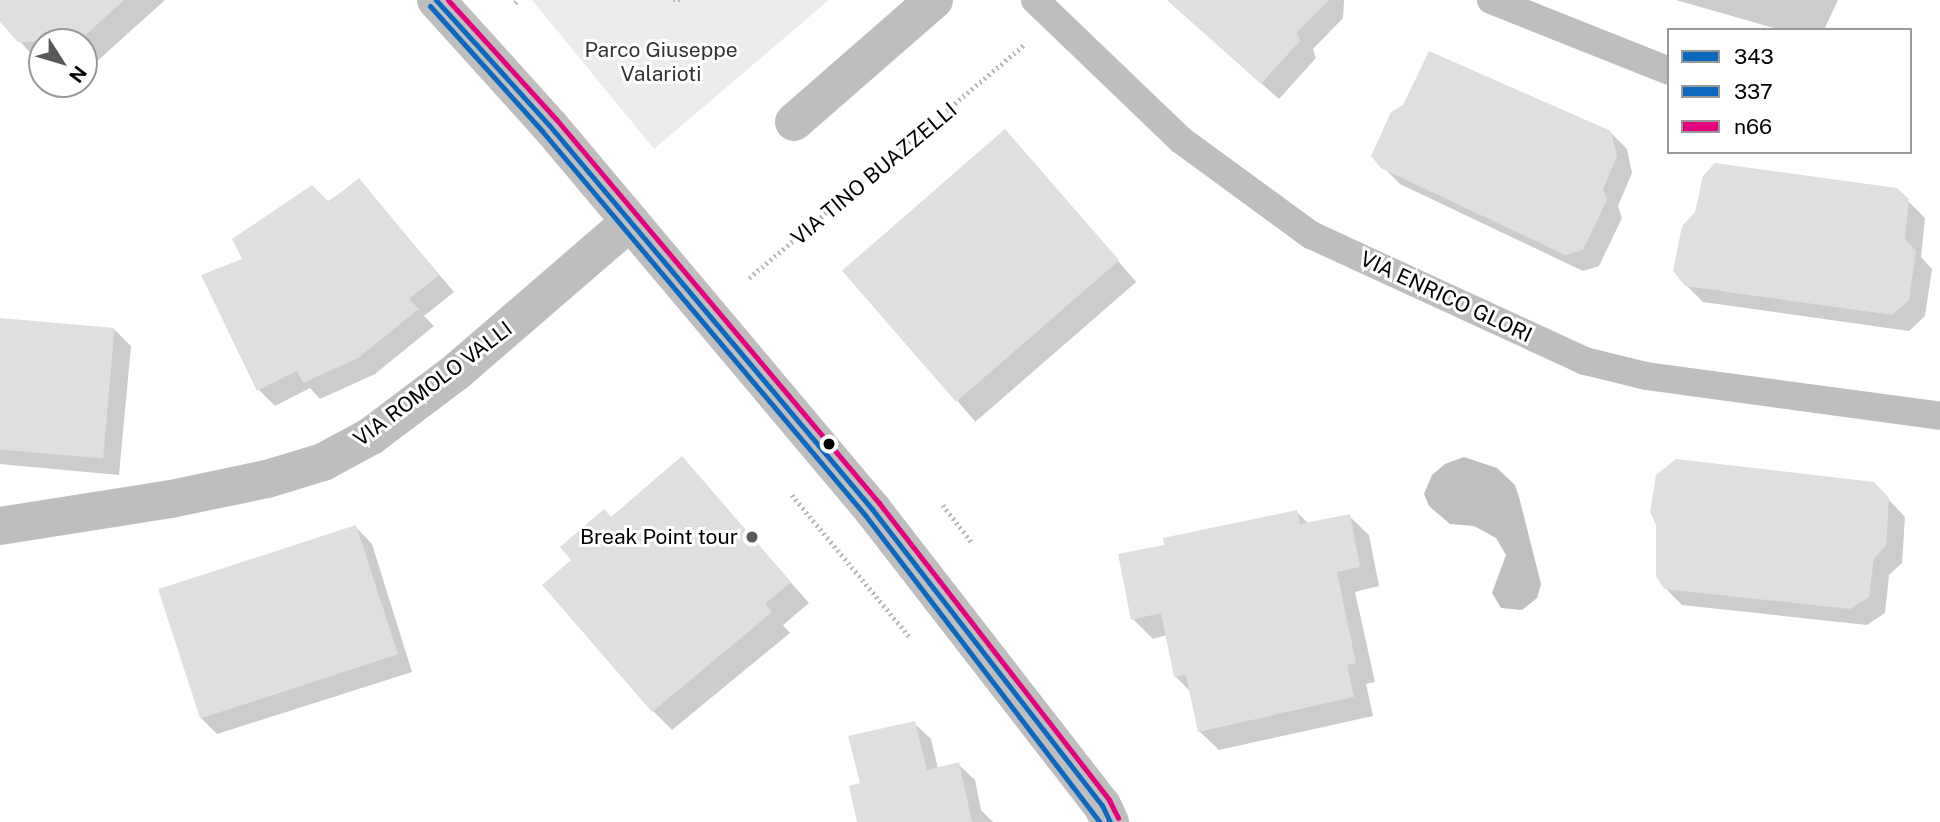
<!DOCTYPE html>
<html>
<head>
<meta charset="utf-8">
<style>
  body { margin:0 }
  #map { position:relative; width:1940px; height:822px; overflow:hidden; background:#fff; font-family:"Public Sans",sans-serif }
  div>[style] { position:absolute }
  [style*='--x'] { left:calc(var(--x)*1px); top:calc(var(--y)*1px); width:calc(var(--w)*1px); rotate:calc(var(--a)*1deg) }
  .green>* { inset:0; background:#ececec }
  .water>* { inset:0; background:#bfbfbf }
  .shadow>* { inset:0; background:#0003; transform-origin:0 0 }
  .building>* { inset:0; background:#dfdfdf; transform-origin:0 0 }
  .path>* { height:4.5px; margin-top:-2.25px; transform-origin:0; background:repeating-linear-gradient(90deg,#b9b9b9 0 2px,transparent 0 5.5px) }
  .service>* { height:28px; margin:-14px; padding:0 14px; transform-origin:14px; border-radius:14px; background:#bebebe }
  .minor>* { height:38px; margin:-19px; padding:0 19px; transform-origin:19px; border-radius:19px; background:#bebebe }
  .tertiary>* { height:38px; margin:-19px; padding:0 19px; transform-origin:19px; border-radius:19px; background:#bebebe }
  .bus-1>* { height:5px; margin:-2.5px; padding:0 2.5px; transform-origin:2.5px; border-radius:2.5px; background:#0c69bf }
  .bus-2>* { height:5px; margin:-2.5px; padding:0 2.5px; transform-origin:2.5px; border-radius:2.5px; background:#0c69bf }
  .bus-3>* { height:5px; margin:-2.5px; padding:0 2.5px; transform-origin:2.5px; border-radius:2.5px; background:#e5007d }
  .dots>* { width:19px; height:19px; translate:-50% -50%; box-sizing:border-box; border:4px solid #fff; border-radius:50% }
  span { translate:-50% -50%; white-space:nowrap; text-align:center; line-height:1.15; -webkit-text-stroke:6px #fff; paint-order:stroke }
  .park-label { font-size:21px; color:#333 }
  .street-label { font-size:21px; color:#000 }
  .poi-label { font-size:21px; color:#000 }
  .right { translate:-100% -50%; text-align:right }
  .legend { position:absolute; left:1667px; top:28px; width:245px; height:126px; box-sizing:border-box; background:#fff; border:2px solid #999; margin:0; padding:9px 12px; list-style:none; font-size:21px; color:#000 }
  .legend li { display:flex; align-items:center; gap:14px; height:35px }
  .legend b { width:35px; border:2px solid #999 }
  .north { position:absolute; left:28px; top:28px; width:70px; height:70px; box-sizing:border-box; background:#fff; border:2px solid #999; border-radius:50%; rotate:127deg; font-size:19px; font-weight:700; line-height:28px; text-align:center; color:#000 }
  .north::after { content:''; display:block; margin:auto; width:24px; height:32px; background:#595959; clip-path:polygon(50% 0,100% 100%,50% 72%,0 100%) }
</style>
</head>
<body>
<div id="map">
  <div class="green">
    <div style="clip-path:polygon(532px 0,829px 0,654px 149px)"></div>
  </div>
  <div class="water">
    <div style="clip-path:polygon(1464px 457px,1497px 468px,1515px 485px,1519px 497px,1541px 584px,1537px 598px,1522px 610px,1501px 608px,1492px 593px,1506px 555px,1496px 538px,1474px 526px,1450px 524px,1429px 506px,1424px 494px,1432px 475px,1445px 464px)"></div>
  </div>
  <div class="shadow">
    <div style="clip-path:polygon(0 0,165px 0,84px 73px,84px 42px,42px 42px,42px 66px,0 19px)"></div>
    <div style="clip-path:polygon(1167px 0,1344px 0,1343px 18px,1313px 49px,1316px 58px,1279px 99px)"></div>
    <div style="clip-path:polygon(1676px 0,1838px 0,1824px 30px,1781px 30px)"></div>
    <div style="clip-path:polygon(59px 84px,72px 84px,65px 90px)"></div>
    <div style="left:1005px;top:131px;width:200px;height:213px;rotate:49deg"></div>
    <div style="clip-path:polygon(1610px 132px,1627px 149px,1632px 173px,1618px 206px,1622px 218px,1599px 266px,1583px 271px,1400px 184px,1382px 166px)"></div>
    <div style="clip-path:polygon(359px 180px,454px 292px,424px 316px,434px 326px,375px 374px,320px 399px,310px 388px,275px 406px,259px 390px,244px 260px)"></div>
    <div style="clip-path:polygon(1908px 201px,1925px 218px,1921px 257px,1932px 269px,1925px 316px,1909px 331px,1703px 302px,1686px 285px)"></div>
    <div style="clip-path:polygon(0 319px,115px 330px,131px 346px,119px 475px,0 464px)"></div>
    <div style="clip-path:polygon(681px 458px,809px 603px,783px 625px,790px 633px,672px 730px,653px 711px,573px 560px,612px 519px)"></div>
    <div style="clip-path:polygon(1874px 484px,1905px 517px,1902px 563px,1889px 575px,1885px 613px,1867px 625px,1682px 605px,1665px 588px)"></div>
    <div style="clip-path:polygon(1297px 512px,1309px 524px,1349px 516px,1369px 535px,1379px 586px,1355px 592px,1375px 682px,1366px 684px,1373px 716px,1219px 750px,1199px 731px,1191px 692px,1176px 677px,1167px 635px,1153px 639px,1133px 619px,1166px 546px)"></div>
    <div style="clip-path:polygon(356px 527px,372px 544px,412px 672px,217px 734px,200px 717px)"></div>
    <div style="clip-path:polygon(914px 723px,931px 739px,938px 769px,958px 764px,975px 780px,981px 810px,993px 822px,859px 822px,862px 785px)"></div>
  </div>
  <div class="building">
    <div style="clip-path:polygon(0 0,124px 0,78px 42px,18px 42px,0 22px)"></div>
    <div style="clip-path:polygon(1167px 0,1329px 0,1297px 32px,1300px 41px,1261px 84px)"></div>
    <div style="clip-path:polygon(1429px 51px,1611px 131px,1617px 156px,1603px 189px,1607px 200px,1583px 250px,1565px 255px,1381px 168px,1371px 156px,1391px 112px,1403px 105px)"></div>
    <div style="left:1005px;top:129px;width:174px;height:216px;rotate:49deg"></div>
    <div style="clip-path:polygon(1715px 163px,1897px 188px,1909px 199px,1905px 239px,1916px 251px,1909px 300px,1892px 315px,1685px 286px,1673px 271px,1682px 226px,1695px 212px,1703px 176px)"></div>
    <div style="clip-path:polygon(359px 178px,439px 275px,409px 299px,419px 309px,358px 358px,303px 383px,297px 371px,257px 391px,201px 275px,242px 259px,232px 239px,312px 185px,329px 202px)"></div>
    <div style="left:0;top:318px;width:115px;height:131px;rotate:5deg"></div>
    <div style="clip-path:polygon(682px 456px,791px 582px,765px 604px,772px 612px,652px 712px,542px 585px,571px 560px,560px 547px,604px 509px,611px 517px)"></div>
    <div style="clip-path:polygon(1676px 459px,1874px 482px,1889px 498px,1886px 546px,1874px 558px,1869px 597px,1850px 609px,1664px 589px,1656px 576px,1656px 525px,1650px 512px,1656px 475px)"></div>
    <div style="clip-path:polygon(1297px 510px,1300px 524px,1350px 514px,1360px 567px,1337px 572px,1356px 663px,1347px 665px,1354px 697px,1198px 732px,1186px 675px,1174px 677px,1161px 613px,1131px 620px,1118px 554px,1164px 545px,1163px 538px)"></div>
    <div style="left:356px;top:525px;width:136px;height:208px;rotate:72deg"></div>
    <div style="clip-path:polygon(915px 721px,927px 770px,959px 762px,972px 822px,857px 822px,849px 786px,860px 783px,848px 736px)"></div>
  </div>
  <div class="path">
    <div style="--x:673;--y:0;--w:8;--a:0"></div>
    <div style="--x:515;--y:3;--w:4;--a:-45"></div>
    <div style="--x:749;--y:278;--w:363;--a:-40.3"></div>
    <div style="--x:792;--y:495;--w:185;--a:50.3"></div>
    <div style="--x:943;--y:505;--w:49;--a:52.4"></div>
  </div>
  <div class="service">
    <div style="--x:1035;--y:0;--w:202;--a:43.8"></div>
    <div style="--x:1181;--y:140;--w:161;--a:36.2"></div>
    <div style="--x:1311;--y:235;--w:302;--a:24.7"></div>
    <div style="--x:1585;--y:361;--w:63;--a:13.8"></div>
    <div style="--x:1646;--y:376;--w:297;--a:7.7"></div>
    <div style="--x:1491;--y:0;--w:192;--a:21.7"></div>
  </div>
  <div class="minor">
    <div style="--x:794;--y:122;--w:186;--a:-41.1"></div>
    <div style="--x:0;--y:526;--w:173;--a:-9"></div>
    <div style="--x:171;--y:499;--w:98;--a:-11.8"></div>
    <div style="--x:267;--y:479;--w:59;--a:-16.9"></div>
    <div style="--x:323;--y:462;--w:55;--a:-28.4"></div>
    <div style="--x:371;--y:436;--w:106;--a:-37"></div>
    <div style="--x:456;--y:372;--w:230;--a:-40.8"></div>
  </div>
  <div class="tertiary">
    <div style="--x:436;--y:0;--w:169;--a:47.9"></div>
    <div style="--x:549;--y:125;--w:502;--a:49.93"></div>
    <div style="--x:872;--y:509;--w:375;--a:52.2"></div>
    <div style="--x:1102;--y:805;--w:19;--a:65"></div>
  </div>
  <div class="bus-1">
    <div style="--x:436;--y:0;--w:169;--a:47.9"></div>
    <div style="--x:549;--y:125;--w:502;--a:49.93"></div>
    <div style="--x:872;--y:509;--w:375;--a:52.2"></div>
    <div style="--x:1102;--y:805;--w:19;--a:65"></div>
  </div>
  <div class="bus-2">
    <div style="--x:430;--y:6;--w:168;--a:48.1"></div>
    <div style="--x:542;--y:131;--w:502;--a:49.93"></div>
    <div style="--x:865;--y:515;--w:387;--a:52.6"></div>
  </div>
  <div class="bus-3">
    <div style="--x:448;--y:0;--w:161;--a:47.8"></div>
    <div style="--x:556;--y:119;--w:502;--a:49.93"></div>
    <div style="--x:879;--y:503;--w:376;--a:52.2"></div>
    <div style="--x:1109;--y:800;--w:20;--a:63"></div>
  </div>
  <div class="dots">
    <div style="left:829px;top:444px;background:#000"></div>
    <div style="left:752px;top:537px;background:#595959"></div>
  </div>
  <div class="park-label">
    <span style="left:661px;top:62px">Parco Giuseppe<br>Valarioti</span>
  </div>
  <div class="street-label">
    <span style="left:874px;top:174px;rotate:-40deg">VIA TINO BUAZZELLI</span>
    <span style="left:1446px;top:297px;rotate:25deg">VIA ENRICO GLORI</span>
    <span style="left:433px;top:384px;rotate:-37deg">VIA ROMOLO VALLI</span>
  </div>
  <div class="poi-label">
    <span class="right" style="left:738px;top:537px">Break Point tour</span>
  </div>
  <ul class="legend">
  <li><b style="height:9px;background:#0c69bf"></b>343</li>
  <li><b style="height:9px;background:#0c69bf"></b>337</li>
  <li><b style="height:9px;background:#e5007d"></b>n66</li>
  </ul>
  <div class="north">N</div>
</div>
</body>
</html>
